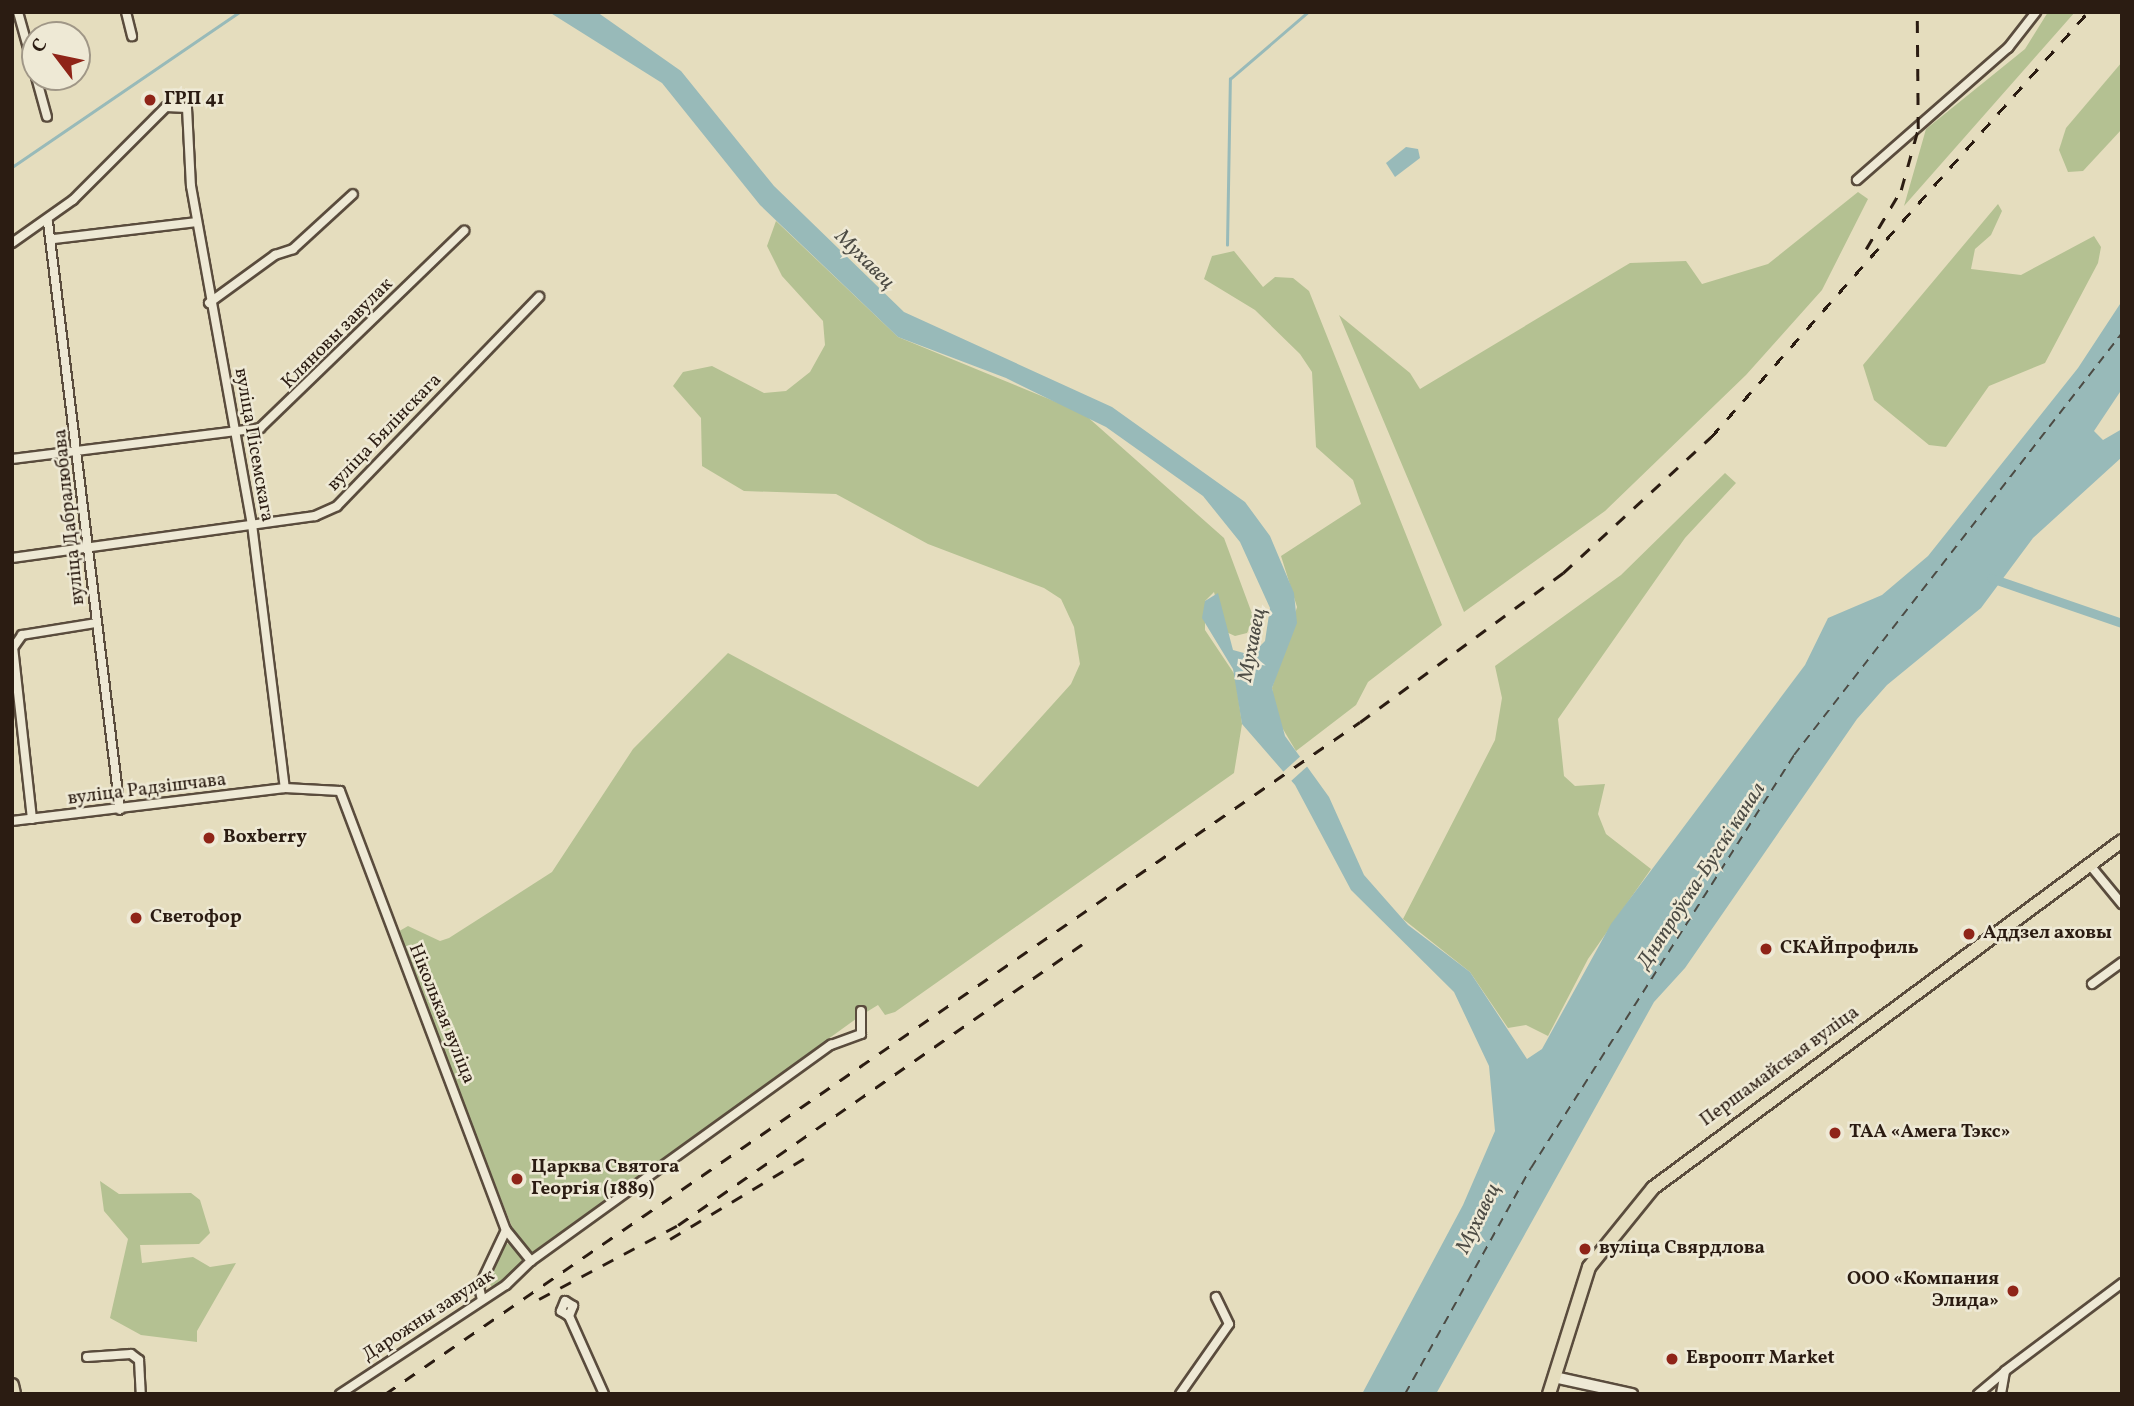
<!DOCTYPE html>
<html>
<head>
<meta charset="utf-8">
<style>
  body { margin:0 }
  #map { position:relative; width:2134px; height:1406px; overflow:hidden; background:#e5ddbe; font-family:Vollkorn,serif }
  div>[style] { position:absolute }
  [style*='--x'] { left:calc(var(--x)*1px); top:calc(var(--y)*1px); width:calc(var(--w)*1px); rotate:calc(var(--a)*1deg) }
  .green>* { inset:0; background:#b4c192 }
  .water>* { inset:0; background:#98bab9 }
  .pier>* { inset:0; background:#e5ddbe; transform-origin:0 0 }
  .stream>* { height:2.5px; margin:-1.25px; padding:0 1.25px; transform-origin:1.25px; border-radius:1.25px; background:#98bab9 }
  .canal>* { height:9px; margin:-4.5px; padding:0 4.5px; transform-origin:4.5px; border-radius:4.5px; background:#98bab9 }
  .ferry>* { height:2px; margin-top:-1px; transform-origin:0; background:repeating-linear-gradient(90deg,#4c4b44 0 9px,transparent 0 16px) }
  .roads { filter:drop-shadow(2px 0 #5a4c3d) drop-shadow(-2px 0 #5a4c3d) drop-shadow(0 2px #5a4c3d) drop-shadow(0 -2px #5a4c3d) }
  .minor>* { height:8px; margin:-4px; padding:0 4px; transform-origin:4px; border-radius:4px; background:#eee9d5 }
  .secondary>* { height:10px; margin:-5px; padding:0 5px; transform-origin:5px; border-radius:5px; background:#eee9d5 }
  .primary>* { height:12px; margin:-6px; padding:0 6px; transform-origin:6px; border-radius:6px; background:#e5ddbe }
  .rail>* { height:2.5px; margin-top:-1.25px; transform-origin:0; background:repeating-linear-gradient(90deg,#2b1c12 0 12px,transparent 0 24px) }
  .dots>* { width:19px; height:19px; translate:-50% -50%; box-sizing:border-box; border:4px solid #eee9d5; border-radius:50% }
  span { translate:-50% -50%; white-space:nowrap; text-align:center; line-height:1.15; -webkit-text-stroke:5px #eee9d5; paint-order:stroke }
  .poi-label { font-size:19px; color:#2b1c12; font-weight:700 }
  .left { translate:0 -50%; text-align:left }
  .right { translate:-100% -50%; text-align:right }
  .street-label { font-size:19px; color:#2b1c12 }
  .water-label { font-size:21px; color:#4c4b44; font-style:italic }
  .frame { position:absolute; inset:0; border:14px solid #2b1c12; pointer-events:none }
  .north { position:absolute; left:21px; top:21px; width:70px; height:70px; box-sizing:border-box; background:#eee9d5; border:2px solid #a09787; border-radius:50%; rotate:302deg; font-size:19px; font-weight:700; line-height:28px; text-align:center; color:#2b1c12 }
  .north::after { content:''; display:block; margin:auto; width:24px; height:32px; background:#8f2418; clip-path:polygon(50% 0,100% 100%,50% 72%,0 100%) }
</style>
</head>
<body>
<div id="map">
  <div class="green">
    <div style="clip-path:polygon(2048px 12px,2075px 12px,1904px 206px,1926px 129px,2025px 49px)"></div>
    <div style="clip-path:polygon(2122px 62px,2122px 129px,2083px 171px,2068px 172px,2059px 150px,2066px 128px)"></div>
    <div style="clip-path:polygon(1858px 192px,1868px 199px,1822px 290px,1746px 375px,1605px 511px,1464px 612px,1339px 315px,1410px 373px,1420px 389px,1630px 263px,1686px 261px,1702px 284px,1712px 281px,1768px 264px)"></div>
    <div style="clip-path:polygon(1998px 204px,2002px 211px,1991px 235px,1975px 249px,1971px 269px,2021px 275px,2094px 236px,2101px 247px,2098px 263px,2045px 363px,1989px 386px,1946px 447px,1929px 445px,1874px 400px,1863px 365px)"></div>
    <div style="clip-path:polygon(776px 221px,898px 337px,1083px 413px,1224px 538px,1254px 619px,1247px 633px,1235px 636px,1224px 631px,1214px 592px,1205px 601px,1205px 630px,1235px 675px,1242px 724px,1234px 773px,895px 1012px,885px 1015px,878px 1005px,860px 1016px,530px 1254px,518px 1242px,396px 933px,408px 926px,440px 941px,449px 938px,552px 872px,633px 749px,728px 653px,978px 787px,1071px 684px,1080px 664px,1074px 627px,1061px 599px,1044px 588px,928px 544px,836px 494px,744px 491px,702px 466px,701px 418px,673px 386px,683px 372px,712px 366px,764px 393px,786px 391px,810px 372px,825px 345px,823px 321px,782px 276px,767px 246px)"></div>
    <div style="clip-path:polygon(1234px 251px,1263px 287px,1275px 277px,1293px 278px,1309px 291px,1442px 625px,1368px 682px,1356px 705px,1296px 751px,1277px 719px,1272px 688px,1297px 607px,1281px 556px,1361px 504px,1353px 480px,1316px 447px,1312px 372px,1300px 354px,1255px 310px,1204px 279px,1212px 256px)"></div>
    <div style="clip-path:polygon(1725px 473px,1736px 483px,1685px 538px,1558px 719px,1564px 776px,1575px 786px,1605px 784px,1598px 814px,1606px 834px,1651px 869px,1588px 959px,1548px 1036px,1526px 1025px,1508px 1028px,1470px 972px,1403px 919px,1495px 740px,1502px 698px,1495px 666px,1621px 575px)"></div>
    <div style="clip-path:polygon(100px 1181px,119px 1194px,191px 1193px,200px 1200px,210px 1233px,199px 1244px,140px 1245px,142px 1263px,193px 1257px,210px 1267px,236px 1263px,197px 1331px,197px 1342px,141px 1335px,110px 1318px,128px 1239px,104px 1211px)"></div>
    <div style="clip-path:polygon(502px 1242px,514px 1246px,524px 1265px,493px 1289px,486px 1277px)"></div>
  </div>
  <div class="water">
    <div style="clip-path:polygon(549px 12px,597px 12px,681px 71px,774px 186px,904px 312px,1112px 407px,1245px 502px,1270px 536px,1294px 593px,1297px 623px,1272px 688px,1285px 736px,1329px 797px,1364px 875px,1408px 925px,1470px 972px,1527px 1059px,1542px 1049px,1611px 924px,1805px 665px,1828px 618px,1882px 595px,1928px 556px,2078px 368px,2122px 301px,2122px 389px,2094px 431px,2103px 440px,2122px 429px,2122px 457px,2033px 538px,1981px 608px,1887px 685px,1857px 719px,1685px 968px,1654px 1002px,1436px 1394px,1362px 1394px,1463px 1205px,1495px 1131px,1489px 1066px,1454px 992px,1351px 890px,1295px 785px,1242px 724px,1233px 669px,1202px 618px,1205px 601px,1218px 593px,1233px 650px,1251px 655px,1265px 641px,1270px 608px,1240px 542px,1203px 496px,1106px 427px,1006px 378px,898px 337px,760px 205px,662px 83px)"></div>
    <div style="clip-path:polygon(1406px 147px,1418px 149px,1420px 158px,1395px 177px,1386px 163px)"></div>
  </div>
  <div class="pier">
    <div style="left:1303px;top:754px;width:12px;height:28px;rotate:48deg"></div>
  </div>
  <div class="stream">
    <div style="--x:12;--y:167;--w:275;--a:-34.3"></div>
    <div style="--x:1227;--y:245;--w:166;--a:-89"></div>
    <div style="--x:1230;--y:79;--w:103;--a:-40.7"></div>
  </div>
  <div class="canal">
    <div style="--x:1991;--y:578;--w:139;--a:19"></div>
  </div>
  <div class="ferry">
    <div style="--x:1405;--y:1394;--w:259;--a:-60.9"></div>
    <div style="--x:1531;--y:1168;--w:490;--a:-57.5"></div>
    <div style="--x:1794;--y:755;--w:534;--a:-52.14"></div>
  </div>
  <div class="roads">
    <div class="minor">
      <div style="--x:18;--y:12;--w:63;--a:74.4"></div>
      <div style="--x:126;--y:12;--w:25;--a:76"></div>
      <div style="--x:36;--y:77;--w:41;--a:74.6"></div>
      <div style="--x:1857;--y:180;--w:201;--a:-41.2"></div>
      <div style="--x:2008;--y:48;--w:46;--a:-52.1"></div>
      <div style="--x:48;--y:222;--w:592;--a:83.02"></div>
      <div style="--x:54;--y:239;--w:144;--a:-6.8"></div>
      <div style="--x:12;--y:243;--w:75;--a:-35.2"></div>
      <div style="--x:73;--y:200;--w:132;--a:-45"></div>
      <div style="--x:166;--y:107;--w:21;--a:3"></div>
      <div style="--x:187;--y:108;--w:78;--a:87.1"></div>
      <div style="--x:191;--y:186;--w:343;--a:79.8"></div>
      <div style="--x:252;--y:524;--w:266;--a:82.9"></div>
      <div style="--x:209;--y:303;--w:82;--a:-36"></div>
      <div style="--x:275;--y:255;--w:19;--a:-18"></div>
      <div style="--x:293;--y:249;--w:81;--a:-42.5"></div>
      <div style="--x:12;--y:459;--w:250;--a:-7.1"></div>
      <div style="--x:260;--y:428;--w:284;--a:-44"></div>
      <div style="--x:12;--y:558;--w:306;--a:-7.9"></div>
      <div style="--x:315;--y:516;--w:24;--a:-24"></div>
      <div style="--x:337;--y:506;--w:291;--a:-46"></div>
      <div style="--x:32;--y:819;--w:172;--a:-96.3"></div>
      <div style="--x:13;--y:648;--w:16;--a:-55"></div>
      <div style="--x:22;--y:635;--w:75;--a:-9.2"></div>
      <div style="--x:12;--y:821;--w:275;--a:-6.9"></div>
      <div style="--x:285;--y:788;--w:55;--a:3.1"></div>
      <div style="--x:340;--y:791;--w:469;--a:69.3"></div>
      <div style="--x:506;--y:1230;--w:63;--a:115.3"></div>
      <div style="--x:479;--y:1287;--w:13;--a:77"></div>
      <div style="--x:2089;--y:864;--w:52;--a:50.5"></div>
      <div style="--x:2092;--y:984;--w:37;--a:-36"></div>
      <div style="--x:506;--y:1230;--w:40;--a:51"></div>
      <div style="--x:531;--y:1261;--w:370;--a:-35.8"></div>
      <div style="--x:831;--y:1045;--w:32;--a:-20"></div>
      <div style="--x:861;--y:1034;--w:23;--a:-90"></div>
      <div style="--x:569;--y:1316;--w:11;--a:-68"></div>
      <div style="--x:573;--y:1306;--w:9;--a:-148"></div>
      <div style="--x:565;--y:1301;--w:11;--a:112"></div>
      <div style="--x:561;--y:1311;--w:9;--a:32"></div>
      <div style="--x:569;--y:1316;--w:85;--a:65.8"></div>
      <div style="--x:87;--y:1357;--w:44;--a:-3.9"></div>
      <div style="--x:131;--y:1354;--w:10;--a:37"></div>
      <div style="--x:139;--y:1360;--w:34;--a:87"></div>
      <div style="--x:340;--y:1394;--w:199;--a:-33.3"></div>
      <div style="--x:506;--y:1285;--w:35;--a:-44"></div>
      <div style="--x:1180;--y:1394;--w:85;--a:-55"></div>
      <div style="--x:1229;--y:1324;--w:30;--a:-116"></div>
      <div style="--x:1978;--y:1394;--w:35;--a:-40"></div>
      <div style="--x:2001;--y:1394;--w:23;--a:-80"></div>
      <div style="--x:2005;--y:1371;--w:146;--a:-36.9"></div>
    </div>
    <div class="secondary">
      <div style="--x:1554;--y:1377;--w:80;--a:12.3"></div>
    </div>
    <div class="primary">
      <div style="--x:12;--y:1385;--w:9;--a:77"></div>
      <div style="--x:1549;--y:1394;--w:133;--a:-72.5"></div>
      <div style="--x:1589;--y:1267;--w:102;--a:-51"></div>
      <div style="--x:1653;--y:1188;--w:583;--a:-36.5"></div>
    </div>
  </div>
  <div class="rail">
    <div style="--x:1866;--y:249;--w:69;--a:-59.3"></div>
    <div style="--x:1901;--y:190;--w:63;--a:-74.4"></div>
    <div style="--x:1918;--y:129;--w:117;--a:-90.5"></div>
    <div style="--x:670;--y:1239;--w:161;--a:-31"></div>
    <div style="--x:539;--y:1299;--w:157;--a:-28"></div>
    <div style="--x:678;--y:1225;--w:492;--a:-34.8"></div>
    <div style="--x:385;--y:1394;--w:1184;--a:-34.58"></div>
    <div style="--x:1360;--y:722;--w:252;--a:-36.3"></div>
    <div style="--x:1563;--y:573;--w:201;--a:-42.6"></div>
    <div style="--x:1711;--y:437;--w:568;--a:-48.43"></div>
  </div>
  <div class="dots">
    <div style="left:150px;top:100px;background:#8f2418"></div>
    <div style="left:209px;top:838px;background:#8f2418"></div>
    <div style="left:136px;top:918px;background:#8f2418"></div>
    <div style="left:1969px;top:934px;background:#8f2418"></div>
    <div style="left:1766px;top:949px;background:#8f2418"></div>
    <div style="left:1835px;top:1133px;background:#8f2418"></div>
    <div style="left:517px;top:1179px;background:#8f2418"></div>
    <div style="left:1585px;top:1249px;background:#8f2418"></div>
    <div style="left:2013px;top:1291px;background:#8f2418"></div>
    <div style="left:1672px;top:1359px;background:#8f2418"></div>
  </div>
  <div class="poi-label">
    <span class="left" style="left:164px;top:100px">ГРП 41</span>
    <span class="left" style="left:223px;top:838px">Boxberry</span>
    <span class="left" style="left:150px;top:918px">Светофор</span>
    <span class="left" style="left:1983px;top:934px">Аддзел аховы</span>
    <span class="left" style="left:1780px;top:949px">СКАЙпрофиль</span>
    <span class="left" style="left:1849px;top:1133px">ТАА «Амега Тэкс»</span>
    <span class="left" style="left:531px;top:1179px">Царква Святога<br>Георгія (1889)</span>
    <span class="left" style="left:1599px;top:1249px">вуліца Свярдлова</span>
    <span class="right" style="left:1999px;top:1291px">ООО «Компания<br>Элида»</span>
    <span class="left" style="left:1686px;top:1359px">Евроопт Market</span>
  </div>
  <div class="street-label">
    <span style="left:338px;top:334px;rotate:-45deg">Кляновы завулак</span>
    <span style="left:385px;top:433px;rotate:-46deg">вуліца Бялінскага</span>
    <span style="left:253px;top:445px;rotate:80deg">вуліца Пісемскага</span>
    <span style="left:70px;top:517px;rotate:-96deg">вуліца Дабралюбава</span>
    <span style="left:147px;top:790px;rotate:-7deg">вуліца Радзішчава</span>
    <span style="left:441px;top:1014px;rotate:68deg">Ніколькая вуліца</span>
    <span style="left:1780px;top:1067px;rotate:-36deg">Першамайская вуліца</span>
    <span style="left:429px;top:1316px;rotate:-33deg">Дарожны завулак</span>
  </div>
  <div class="water-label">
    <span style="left:864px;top:260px;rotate:45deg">Мухавец</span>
    <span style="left:1253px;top:645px;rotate:-79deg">Мухавец</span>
    <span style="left:1702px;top:876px;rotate:-57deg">Дняпроўска-Бугскі канал</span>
    <span style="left:1479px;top:1219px;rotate:-64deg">Мухавец</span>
  </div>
  <div class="frame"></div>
  <div class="north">С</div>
</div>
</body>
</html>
